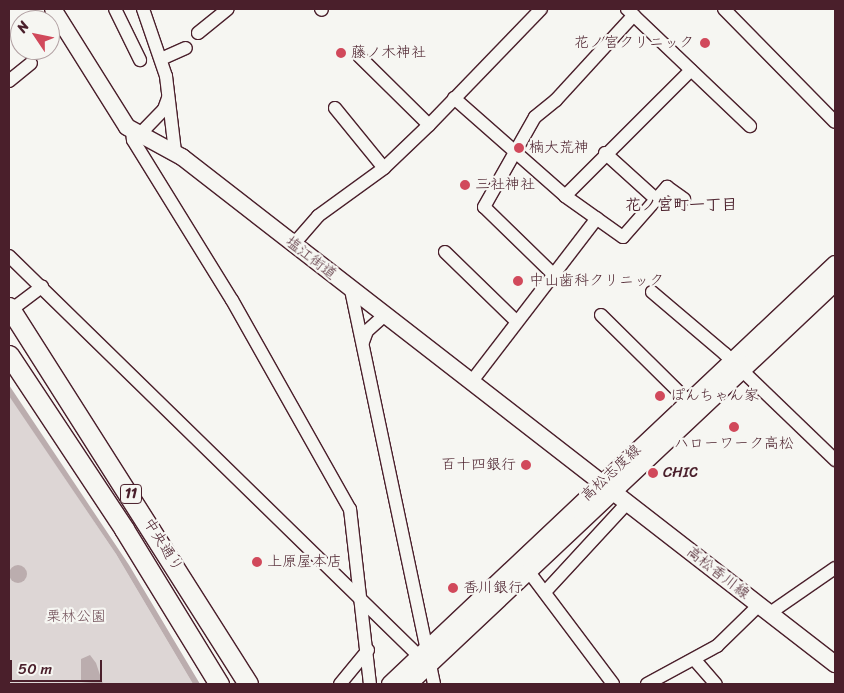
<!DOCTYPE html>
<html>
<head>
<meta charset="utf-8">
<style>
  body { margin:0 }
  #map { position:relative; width:844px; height:693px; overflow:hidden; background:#f6f6f2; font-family:Sriracha,"Klee One",sans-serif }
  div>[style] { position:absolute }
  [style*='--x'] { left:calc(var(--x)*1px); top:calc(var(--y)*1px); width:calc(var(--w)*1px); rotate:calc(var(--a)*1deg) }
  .green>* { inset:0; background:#ddd6d5 }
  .water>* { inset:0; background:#bbadae }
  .round { border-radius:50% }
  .roads { filter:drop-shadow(1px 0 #4a1f2b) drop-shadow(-1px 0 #4a1f2b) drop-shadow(0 1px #4a1f2b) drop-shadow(0 -1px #4a1f2b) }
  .minor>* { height:12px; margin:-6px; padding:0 6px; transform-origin:6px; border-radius:6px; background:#f6f6f2 }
  .major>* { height:16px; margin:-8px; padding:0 8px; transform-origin:8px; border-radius:8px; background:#f6f6f2 }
  .highway>* { height:19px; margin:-9.5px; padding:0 9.5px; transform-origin:9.5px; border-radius:9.5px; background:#f6f6f2 }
  .dots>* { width:14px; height:14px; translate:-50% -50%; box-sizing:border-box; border:2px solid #f6f6f2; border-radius:50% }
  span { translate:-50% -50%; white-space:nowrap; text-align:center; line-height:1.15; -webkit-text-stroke:4.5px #f6f6f2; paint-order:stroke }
  .shield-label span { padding:1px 4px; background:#f6f6f2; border:1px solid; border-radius:4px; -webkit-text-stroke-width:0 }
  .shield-label { font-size:14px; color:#4a1f2b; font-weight:700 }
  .poi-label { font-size:15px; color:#4a1f2b }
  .right { translate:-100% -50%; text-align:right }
  .left { translate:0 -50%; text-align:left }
  .street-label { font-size:15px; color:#4a1f2b }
  .park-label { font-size:15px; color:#6f4d56 }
  .neighbourhood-label { font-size:16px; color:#4a1f2b; font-weight:700 }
  .frame { position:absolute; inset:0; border:10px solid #4a1f2b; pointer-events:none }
  .north { position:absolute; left:10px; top:10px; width:50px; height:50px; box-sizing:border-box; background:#f6f6f2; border:1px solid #b1a0a2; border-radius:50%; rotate:304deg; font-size:14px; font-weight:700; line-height:20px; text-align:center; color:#4a1f2b }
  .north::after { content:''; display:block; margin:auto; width:18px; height:22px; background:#d1495b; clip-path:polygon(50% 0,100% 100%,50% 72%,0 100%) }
  .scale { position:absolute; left:10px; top:660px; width:92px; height:22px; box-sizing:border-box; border:2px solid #4a1f2b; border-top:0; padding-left:6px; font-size:15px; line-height:18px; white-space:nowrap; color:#4a1f2b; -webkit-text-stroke:4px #f6f6f2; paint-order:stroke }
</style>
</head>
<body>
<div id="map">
  <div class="green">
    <div style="clip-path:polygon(9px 395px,116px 554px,193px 684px,9px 684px)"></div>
  </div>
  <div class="water">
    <div style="clip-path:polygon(9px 385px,129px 565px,200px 684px,193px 684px,116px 554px,9px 396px)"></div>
    <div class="round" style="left:9px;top:565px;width:18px;height:18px"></div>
    <div style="clip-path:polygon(90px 655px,96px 663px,103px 684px,81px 682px,81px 659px)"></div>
  </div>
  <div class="roads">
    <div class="minor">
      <div style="--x:115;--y:9;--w:57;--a:63.9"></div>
      <div style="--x:143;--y:9;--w:71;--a:71.1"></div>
      <div style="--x:166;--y:76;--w:77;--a:83.2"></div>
      <div style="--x:321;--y:9;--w:1;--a:45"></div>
      <div style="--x:627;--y:9;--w:170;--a:43.6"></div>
      <div style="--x:724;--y:9;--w:158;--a:45.5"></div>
      <div style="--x:198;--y:33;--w:38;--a:-39"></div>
      <div style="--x:359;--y:56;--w:98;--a:44.6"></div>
      <div style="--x:161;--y:59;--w:27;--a:-24"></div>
      <div style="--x:9;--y:81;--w:28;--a:-39"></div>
      <div style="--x:454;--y:98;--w:148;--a:41.4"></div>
      <div style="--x:565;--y:196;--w:71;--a:35.3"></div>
      <div style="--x:623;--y:237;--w:67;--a:-48.7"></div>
      <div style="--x:667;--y:187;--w:21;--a:35"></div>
      <div style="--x:335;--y:108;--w:77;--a:50.8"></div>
      <div style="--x:132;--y:131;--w:9;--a:84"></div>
      <div style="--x:133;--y:140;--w:188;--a:58.3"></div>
      <div style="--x:232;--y:300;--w:240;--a:60.6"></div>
      <div style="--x:350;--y:509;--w:176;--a:83.5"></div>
      <div style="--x:140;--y:134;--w:35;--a:-46"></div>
      <div style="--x:164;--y:109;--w:12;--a:-70"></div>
      <div style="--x:605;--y:153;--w:70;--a:42.1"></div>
      <div style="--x:565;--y:196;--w:178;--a:-45"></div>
      <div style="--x:293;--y:245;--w:38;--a:-49"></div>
      <div style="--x:318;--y:216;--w:82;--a:-36"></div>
      <div style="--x:384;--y:168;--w:62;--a:-43.7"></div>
      <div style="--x:429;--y:125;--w:161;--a:-46"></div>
      <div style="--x:445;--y:252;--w:99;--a:44.2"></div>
      <div style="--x:9;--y:256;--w:583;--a:44.3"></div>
      <div style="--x:553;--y:274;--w:96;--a:-135.8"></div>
      <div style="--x:484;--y:207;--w:103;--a:-60.5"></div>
      <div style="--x:535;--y:117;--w:27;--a:-39"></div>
      <div style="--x:556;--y:100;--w:115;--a:-47.5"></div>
      <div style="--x:351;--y:290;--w:403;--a:78.1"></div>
      <div style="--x:652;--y:292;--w:96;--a:40.3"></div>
      <div style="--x:725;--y:354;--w:153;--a:43.9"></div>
      <div style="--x:11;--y:310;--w:39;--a:-37"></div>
      <div style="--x:601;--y:315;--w:132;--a:44.7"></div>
      <div style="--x:363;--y:342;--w:12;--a:-70"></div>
      <div style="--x:367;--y:331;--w:24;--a:-42"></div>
      <div style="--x:472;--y:381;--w:205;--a:-52.5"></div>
      <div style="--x:523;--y:564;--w:150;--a:53.1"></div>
      <div style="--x:545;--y:592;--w:122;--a:-47.3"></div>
      <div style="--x:770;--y:613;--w:79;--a:-34.7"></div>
      <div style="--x:694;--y:659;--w:33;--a:49"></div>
      <div style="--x:340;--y:684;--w:44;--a:-50.5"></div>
      <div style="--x:647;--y:684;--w:80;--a:-28.5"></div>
      <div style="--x:717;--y:646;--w:59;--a:-44.3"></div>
    </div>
    <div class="major">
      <div style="--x:53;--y:9;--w:139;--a:57.9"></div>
      <div style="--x:127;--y:127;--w:63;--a:28.6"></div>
      <div style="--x:182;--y:157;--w:827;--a:37.83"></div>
      <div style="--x:390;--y:684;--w:612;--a:-43.34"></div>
      <div style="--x:409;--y:684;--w:585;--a:-43.27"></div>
    </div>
    <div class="highway">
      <div style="--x:9;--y:307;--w:446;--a:57.6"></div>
      <div style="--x:9;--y:355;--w:209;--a:56.5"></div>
      <div style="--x:124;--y:529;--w:182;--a:58.5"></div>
    </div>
  </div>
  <div class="dots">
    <div style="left:705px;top:43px;background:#d1495b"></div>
    <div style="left:341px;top:53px;background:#d1495b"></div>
    <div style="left:519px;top:148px;background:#d1495b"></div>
    <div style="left:465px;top:185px;background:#d1495b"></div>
    <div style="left:518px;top:281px;background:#d1495b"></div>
    <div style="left:660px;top:396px;background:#d1495b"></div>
    <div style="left:734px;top:427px;background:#d1495b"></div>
    <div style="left:526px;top:465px;background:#d1495b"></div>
    <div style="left:653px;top:473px;background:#d1495b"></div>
    <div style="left:257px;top:562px;background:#d1495b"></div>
    <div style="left:453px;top:588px;background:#d1495b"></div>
  </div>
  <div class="shield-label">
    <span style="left:131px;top:494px">11</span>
  </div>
  <div class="poi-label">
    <span class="right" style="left:694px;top:43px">花ノ宮クリニック</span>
    <span class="left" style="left:351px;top:53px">藤ノ木神社</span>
    <span class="left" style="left:529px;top:148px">楠大荒神</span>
    <span class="left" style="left:475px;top:185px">三社神社</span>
    <span class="left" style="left:529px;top:281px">中山歯科クリニック</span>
    <span class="left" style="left:670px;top:396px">ぽんちゃん家</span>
    <span style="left:734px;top:444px">ハローワーク高松</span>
    <span class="right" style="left:516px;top:465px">百十四銀行</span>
    <span class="left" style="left:663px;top:473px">CHIC</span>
    <span class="left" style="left:267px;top:562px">上原屋本店</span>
    <span class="left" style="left:463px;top:588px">香川銀行</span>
  </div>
  <div class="street-label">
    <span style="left:311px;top:258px;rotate:38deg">塩江街道</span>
    <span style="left:611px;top:473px;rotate:-43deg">高松志度線</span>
    <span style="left:163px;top:545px;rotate:58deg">中央通り</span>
    <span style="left:718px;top:573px;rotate:38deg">高松香川線</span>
  </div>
  <div class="park-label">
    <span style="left:76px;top:617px">栗林公園</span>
  </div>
  <div class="neighbourhood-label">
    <span style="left:681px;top:205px">花ノ宮町一丁目</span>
  </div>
  <div class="frame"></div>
  <div class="north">N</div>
  <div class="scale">50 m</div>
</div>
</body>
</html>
